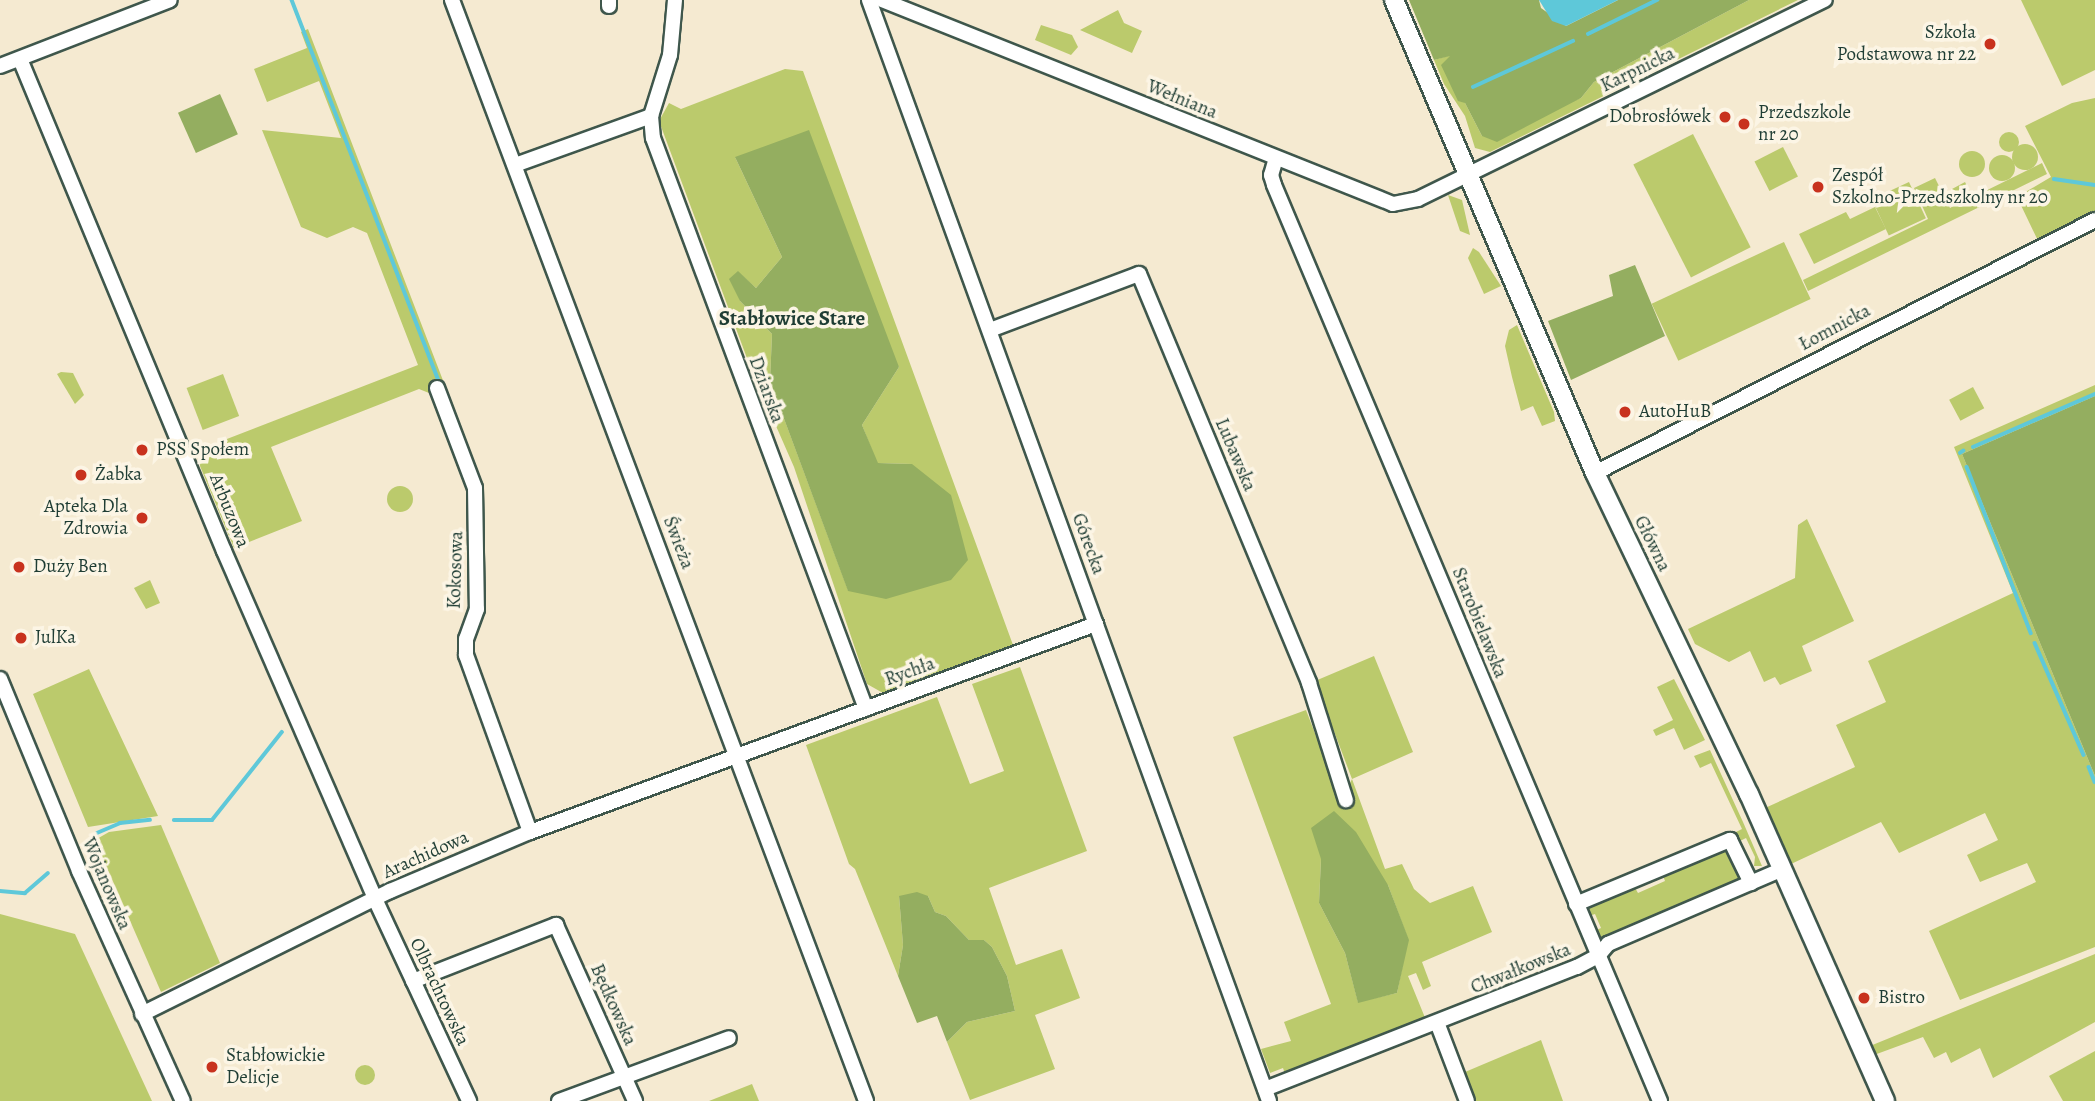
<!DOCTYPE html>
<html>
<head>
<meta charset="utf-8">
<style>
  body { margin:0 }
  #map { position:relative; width:2095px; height:1101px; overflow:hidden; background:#f5ead1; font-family:Alegreya,serif }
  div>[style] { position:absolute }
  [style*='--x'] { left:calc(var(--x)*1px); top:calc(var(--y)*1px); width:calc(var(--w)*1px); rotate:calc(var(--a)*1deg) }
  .green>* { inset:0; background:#bbca6c; transform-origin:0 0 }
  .round { border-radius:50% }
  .forest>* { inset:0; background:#94ae60; transform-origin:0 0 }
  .water>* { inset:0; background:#5ec8d9 }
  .stream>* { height:3.5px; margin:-1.75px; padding:0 1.75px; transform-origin:1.75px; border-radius:1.75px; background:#5ec8d9 }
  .roads { filter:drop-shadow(2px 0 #3f574c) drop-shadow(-2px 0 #3f574c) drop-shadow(0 2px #3f574c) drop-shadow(0 -2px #3f574c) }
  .minor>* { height:14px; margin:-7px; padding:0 7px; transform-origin:7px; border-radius:7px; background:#fff }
  .tertiary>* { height:18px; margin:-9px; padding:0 9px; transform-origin:9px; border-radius:9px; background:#fff }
  .dots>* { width:19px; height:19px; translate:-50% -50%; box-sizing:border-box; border:4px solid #fcf5e5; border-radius:50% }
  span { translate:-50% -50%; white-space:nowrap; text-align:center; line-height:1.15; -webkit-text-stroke:7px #fcf5e5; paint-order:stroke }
  .poi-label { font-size:19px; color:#1f3d34 }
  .right { translate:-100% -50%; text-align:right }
  .left { translate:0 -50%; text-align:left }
  .street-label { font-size:19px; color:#1f3d34 }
  .neighbourhood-label { font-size:21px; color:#1f3d34; font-weight:700 }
</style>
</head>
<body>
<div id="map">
  <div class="green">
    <div style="clip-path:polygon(1749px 0,1798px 0,1490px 152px,1475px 148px,1465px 116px,1444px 84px,1434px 60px,1451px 55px,1465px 103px,1482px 136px,1581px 98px,1594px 82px)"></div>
    <div style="clip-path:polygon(2021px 0,2095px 0,2095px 70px,2062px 86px)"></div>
    <div style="clip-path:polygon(1118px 10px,1124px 23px,1142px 31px,1132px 53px,1080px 30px)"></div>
    <div style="clip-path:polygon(1041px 25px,1072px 35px,1078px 47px,1071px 55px,1035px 40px)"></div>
    <div style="clip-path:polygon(308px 29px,444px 383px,429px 393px,419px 389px,271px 447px,302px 521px,234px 548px,200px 466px,201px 449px,418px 365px,367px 233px,353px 227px,327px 238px,301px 227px,262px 130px,341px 138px,319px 81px,267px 102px,254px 69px,307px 48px,301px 32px)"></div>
    <div style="clip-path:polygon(evenodd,785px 69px,803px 71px,1013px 645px,883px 693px,867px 684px,794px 467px,751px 369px,659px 121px,669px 103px,681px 109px,785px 69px,735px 157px,899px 367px,862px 425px,877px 463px,912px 464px,848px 590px,770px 381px,772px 334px,740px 301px,738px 272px,756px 288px,782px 257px,735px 157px)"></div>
    <div style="clip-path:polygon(2095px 98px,2095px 229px,1765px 391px,2041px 247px,2017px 197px,2051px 177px,2025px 126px,2072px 103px)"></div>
    <div class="round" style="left:1999px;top:132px;width:20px;height:20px"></div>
    <div style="left:1693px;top:134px;width:127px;height:67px;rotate:63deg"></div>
    <div class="round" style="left:2012px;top:144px;width:26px;height:26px"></div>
    <div style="left:1783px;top:147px;width:33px;height:32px;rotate:63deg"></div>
    <div class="round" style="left:1959px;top:151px;width:26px;height:26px"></div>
    <div class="round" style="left:1989px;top:155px;width:26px;height:26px"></div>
    <div style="clip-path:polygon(2042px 163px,2047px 174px,1808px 291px,1803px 280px,1928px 219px,1914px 188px,1935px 178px,1950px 208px,1959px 203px,1952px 189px,1965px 182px,1972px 196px,1963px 202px)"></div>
    <div style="left:1909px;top:182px;width:40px;height:41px;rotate:65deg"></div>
    <div style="clip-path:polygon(1448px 195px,1462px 200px,1470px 235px,1460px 231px)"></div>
    <div style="clip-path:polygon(1875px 207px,1886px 229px,1814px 264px,1799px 234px,1846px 212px,1850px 219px)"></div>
    <div style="left:1784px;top:242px;width:63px;height:146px;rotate:65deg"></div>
    <div style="clip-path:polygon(1473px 248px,1479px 252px,1501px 286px,1484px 294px,1468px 258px)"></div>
    <div style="clip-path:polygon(1517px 325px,1554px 412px,1555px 421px,1542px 426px,1533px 406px,1521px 411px,1512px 377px,1505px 346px,1509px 330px)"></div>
    <div style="clip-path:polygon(61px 372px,73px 373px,84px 395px,75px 404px,57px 374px)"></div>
    <div style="left:223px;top:374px;width:45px;height:39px;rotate:69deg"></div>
    <div style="clip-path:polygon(2095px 385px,2095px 396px,1962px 454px,2095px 776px,2095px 947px,1960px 1000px,1929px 931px,2036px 882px,2027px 863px,1980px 882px,1967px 855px,1998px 840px,1985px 813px,1899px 853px,1881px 822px,1791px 864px,1765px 808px,1855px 767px,1836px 725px,1886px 702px,1868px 661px,2013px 593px,1954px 447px)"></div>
    <div style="left:1973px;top:387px;width:24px;height:27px;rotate:62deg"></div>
    <div class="round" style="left:387px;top:486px;width:26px;height:26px"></div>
    <div style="clip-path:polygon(1807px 519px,1854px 621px,1802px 646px,1812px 671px,1780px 685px,1775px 677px,1764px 682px,1750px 651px,1729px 662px,1695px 644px,1688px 629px,1795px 578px,1798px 525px)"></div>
    <div style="clip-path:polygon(150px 580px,160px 603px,146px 609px,134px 588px)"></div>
    <div style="clip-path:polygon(evenodd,1374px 656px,1413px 752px,1352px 779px,1385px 869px,1402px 864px,1414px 889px,1430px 903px,1473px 886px,1492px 932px,1422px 962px,1431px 986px,1423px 990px,1416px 973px,1408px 976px,1428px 1025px,1286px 1077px,1283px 1068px,1270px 1073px,1261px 1049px,1291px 1041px,1284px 1022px,1331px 1004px,1233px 737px,1306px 710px,1341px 801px,1352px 779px,1315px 681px,1374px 656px,1321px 859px,1388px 885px,1408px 939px,1397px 993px,1358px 1002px,1345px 953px,1319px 903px,1321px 859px)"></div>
    <div style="clip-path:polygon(1020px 667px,1087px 851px,989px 888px,1016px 965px,1062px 949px,1080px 998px,1035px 1015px,1055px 1069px,970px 1100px,947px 1042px,967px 1022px,1015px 1011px,1007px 976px,992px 947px,984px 940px,969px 940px,946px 916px,935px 912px,928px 896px,899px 896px,903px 945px,898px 976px,855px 869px,849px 864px,806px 745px,937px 697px,970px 784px,1004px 771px,972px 684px)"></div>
    <div style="clip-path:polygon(89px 669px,127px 750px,158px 816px,88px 827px,33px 694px)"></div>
    <div style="clip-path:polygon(1674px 679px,1705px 740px,1684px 750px,1674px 728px,1656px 736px,1653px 730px,1673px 720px,1657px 687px)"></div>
    <div style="clip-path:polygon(1710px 750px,1743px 822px,1762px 866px,1754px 866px,1755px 857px,1746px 838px,1738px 842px,1734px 833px,1742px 829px,1711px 763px,1700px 768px,1694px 756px)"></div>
    <div style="clip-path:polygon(161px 825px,220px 963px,161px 992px,95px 840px,109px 832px)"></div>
    <div style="clip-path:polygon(1720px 849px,1727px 852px,1740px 879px,1738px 883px,1598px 941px,1592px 932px,1601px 928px,1595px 914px,1586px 917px,1586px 905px,1634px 886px,1638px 893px,1665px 881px,1662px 873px)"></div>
    <div style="clip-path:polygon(0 914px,75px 934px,152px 1101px,0 1101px)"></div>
    <div style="clip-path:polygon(2095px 954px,2095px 1022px,1993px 1078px,1980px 1048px,1951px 1063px,1946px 1052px,1934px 1058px,1923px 1037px,1874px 1055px,1870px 1046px)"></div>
    <div style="clip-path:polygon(1541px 1040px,1563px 1101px,1476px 1101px,1465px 1072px)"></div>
    <div style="clip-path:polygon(2095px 1051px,2095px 1101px,2063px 1101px,2049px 1076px)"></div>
    <div class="round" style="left:355px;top:1065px;width:20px;height:20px"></div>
    <div style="clip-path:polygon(752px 1084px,759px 1101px,709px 1101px)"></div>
  </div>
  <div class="forest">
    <div style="clip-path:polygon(1409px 0,1539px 0,1541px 8px,1566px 26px,1618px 0,1749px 0,1594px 82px,1581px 98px,1497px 142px,1482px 136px,1465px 103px,1458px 101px,1441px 65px,1450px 56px,1434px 60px)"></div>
    <div style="left:220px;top:94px;width:44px;height:46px;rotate:66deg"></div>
    <div style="clip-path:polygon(809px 130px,899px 367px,862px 425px,878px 463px,912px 464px,951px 495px,968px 560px,951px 580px,886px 599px,848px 591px,770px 381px,772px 334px,740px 301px,729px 279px,738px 271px,756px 288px,782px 257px,735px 157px)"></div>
    <div style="clip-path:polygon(1635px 265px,1665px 336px,1571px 380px,1548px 321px,1613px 296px,1609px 275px)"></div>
    <div style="clip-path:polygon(2095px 396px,2095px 776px,1962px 454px)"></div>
    <div style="clip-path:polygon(1334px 811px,1356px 832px,1388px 885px,1409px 940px,1397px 993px,1358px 1003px,1345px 953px,1319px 903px,1321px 859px,1311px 828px)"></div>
    <div style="clip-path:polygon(917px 892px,928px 896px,935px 912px,946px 916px,969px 940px,984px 940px,992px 947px,1007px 976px,1015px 1011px,967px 1022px,947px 1042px,937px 1016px,917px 1023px,898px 976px,903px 945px,899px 896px)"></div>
  </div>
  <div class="water">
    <div style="clip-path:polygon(1539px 0,1618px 0,1566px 26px,1552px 21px)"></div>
  </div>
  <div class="stream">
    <div style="--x:292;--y:0;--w:411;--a:68.9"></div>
    <div style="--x:1588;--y:34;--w:77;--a:-26.2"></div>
    <div style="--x:1473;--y:87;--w:110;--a:-24.7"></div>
    <div style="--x:2054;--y:179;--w:41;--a:8.3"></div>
    <div style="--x:1973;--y:447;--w:133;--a:-23.5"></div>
    <div style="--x:1960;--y:453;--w:4;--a:-34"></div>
    <div style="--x:1967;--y:467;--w:178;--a:68.9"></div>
    <div style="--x:2035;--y:643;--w:122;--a:66.4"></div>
    <div style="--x:2089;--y:767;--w:16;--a:68"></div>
    <div style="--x:174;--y:820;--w:38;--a:0"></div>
    <div style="--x:212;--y:820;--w:112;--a:-51.5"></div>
    <div style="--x:97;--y:833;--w:25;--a:-23"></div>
    <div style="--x:120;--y:823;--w:30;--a:-6"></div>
    <div style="--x:0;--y:891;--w:25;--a:5"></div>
    <div style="--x:25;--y:893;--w:30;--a:-41"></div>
  </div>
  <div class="roads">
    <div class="minor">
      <div style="--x:452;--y:0;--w:1176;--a:69.39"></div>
      <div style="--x:675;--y:0;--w:55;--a:95.2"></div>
      <div style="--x:670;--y:55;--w:64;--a:107.3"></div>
      <div style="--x:651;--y:116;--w:22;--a:85"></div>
      <div style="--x:653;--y:138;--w:609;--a:69.54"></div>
      <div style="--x:869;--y:0;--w:1171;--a:70.03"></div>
      <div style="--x:882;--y:0;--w:550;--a:21.76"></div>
      <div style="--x:1393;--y:204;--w:25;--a:-11"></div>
      <div style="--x:1418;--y:199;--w:453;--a:-26.1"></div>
      <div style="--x:609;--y:6;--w:6;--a:-90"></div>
      <div style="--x:20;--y:59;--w:533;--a:67.48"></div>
      <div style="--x:224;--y:551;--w:379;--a:66.5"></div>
      <div style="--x:375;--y:899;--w:223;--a:65"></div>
      <div style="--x:0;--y:66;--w:182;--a:-21.2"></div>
      <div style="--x:1276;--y:158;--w:18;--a:106"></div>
      <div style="--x:1271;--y:175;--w:10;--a:73"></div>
      <div style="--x:1274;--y:185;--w:994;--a:67.15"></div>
      <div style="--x:515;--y:165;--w:145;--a:-19.8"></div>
      <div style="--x:990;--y:330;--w:159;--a:-20.6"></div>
      <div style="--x:1139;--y:274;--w:443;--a:67.4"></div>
      <div style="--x:1309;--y:683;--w:123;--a:72.5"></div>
      <div style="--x:437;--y:388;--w:107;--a:69.2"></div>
      <div style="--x:475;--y:488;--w:121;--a:89.1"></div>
      <div style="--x:477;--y:609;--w:32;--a:110"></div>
      <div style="--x:466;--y:639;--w:16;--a:90"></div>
      <div style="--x:466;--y:655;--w:188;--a:70.1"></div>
      <div style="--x:1595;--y:473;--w:560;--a:-26.84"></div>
      <div style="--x:0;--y:679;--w:208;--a:67.6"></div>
      <div style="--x:79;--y:871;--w:252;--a:65.7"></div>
      <div style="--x:1576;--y:904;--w:167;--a:-22.6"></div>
      <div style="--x:1730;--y:840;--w:48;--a:64"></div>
      <div style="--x:413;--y:981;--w:154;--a:-21.4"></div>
      <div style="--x:556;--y:925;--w:193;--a:65.8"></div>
      <div style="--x:142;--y:1014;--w:277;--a:-26.4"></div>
      <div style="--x:390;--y:891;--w:152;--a:-22.9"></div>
      <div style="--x:530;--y:832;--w:603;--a:-20.18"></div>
      <div style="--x:1438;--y:1025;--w:81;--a:69.1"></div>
      <div style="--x:1265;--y:1089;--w:335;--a:-21.4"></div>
      <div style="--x:1577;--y:967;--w:24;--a:-28"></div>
      <div style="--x:1598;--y:956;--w:16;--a:-50"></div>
      <div style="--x:1608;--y:944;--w:190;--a:-23.2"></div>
      <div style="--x:559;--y:1101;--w:181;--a:-20.3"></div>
    </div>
    <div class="tertiary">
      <div style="--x:1394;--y:0;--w:514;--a:66.98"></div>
      <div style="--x:1595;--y:473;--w:356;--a:64.4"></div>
      <div style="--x:1749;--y:794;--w:336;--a:66.1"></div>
    </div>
  </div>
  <div class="dots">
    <div style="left:1990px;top:44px;background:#c8321e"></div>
    <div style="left:1725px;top:117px;background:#c8321e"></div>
    <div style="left:1744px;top:124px;background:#c8321e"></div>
    <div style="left:1818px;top:187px;background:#c8321e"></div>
    <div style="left:1625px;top:412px;background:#c8321e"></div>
    <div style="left:142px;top:450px;background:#c8321e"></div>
    <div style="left:81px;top:475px;background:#c8321e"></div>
    <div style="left:142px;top:518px;background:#c8321e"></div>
    <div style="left:19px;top:567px;background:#c8321e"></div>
    <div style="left:21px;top:638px;background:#c8321e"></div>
    <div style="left:1864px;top:998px;background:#c8321e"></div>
    <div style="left:212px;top:1067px;background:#c8321e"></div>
  </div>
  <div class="poi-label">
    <span class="right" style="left:1976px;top:44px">Szkoła<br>Podstawowa nr 22</span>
    <span class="left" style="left:1758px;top:124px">Przedszkole<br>nr 20</span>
    <span class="right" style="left:1711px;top:117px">Dobrosłówek</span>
    <span class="left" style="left:1832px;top:187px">Zespół<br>Szkolno-Przedszkolny nr 20</span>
    <span class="left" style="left:1639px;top:412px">AutoHuB</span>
    <span class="left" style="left:156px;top:450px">PSS Społem</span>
    <span class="left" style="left:95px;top:475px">Żabka</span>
    <span class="right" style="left:128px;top:518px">Apteka Dla<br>Zdrowia</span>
    <span class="left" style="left:33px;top:567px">Duży Ben</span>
    <span class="left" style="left:35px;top:638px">JulKa</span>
    <span class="left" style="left:1878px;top:998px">Bistro</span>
    <span class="left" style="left:226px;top:1067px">Stabłowickie<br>Delicje</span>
  </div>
  <div class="street-label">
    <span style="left:1638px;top:70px;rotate:-26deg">Karpnicka</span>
    <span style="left:1182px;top:100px;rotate:22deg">Wełniana</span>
    <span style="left:1835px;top:328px;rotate:-28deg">Łomnicka</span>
    <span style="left:766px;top:390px;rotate:70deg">Dziarska</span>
    <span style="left:1235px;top:455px;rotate:67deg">Lubawska</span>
    <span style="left:229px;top:511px;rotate:68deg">Arbuzowa</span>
    <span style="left:678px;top:543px;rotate:69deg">Świeża</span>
    <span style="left:1088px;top:544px;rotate:70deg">Górecka</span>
    <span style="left:1652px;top:544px;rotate:64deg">Główna</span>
    <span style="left:456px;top:570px;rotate:-88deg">Kokosowa</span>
    <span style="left:1479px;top:623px;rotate:68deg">Starobielawska</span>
    <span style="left:910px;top:672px;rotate:-20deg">Rychła</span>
    <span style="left:426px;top:855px;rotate:-24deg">Arachidowa</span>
    <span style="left:106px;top:884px;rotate:67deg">Wojanowska</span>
    <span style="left:1521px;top:969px;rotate:-22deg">Chwałkowska</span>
    <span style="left:439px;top:992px;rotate:65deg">Olbrachtowska</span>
    <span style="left:613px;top:1005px;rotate:66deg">Będkowska</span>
  </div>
  <div class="neighbourhood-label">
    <span style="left:792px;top:318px">Stabłowice Stare</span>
  </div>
</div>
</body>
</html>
